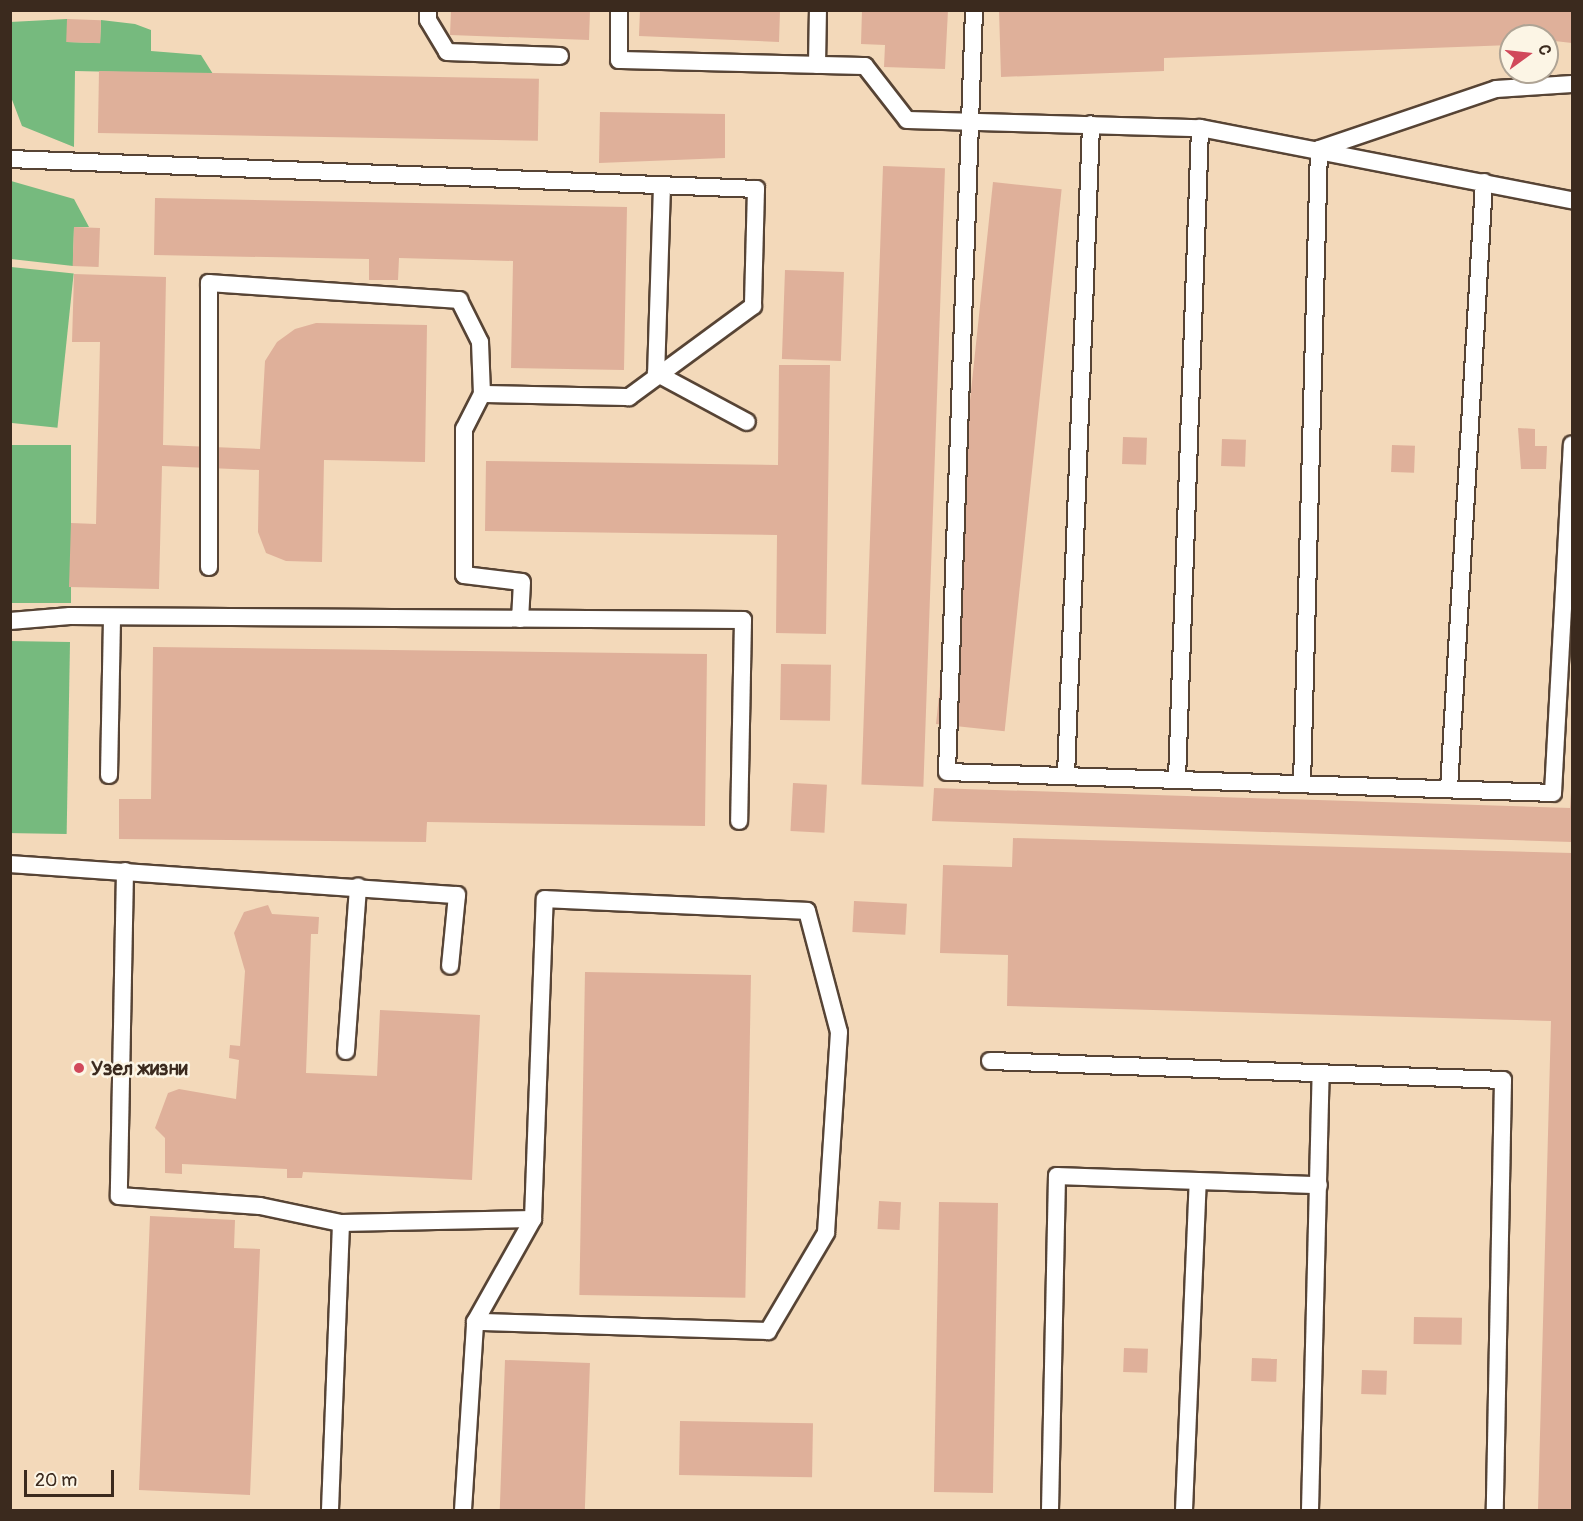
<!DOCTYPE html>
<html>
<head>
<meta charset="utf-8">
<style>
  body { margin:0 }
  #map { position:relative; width:1583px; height:1521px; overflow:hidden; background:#f3d9ba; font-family:Pangolin,sans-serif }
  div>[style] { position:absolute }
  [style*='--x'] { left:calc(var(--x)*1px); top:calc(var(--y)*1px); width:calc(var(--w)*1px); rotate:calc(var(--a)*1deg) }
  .forest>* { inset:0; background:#76ba7e; transform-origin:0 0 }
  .building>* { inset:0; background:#dfb09a; transform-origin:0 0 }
  .roads { filter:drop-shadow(2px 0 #574435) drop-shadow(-2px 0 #574435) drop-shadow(0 2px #574435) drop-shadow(0 -2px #574435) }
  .lane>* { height:16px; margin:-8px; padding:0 8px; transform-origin:8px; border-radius:8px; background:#fff }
  .dots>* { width:16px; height:16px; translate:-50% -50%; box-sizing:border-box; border:3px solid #fcf5e5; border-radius:50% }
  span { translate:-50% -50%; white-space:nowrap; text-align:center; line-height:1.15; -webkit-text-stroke:5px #fcf5e5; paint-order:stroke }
  .poi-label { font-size:20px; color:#3b2a1e; font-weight:700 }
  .left { translate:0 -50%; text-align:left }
  .frame { position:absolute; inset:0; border:12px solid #3b2a1e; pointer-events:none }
  .north { position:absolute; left:1499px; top:24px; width:60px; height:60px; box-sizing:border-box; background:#fcf5e5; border:2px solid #afa495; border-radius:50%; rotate:75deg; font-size:16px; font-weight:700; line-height:24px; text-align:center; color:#3b2a1e }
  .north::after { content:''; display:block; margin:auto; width:21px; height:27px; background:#d1495b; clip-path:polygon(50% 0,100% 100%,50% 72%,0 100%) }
  .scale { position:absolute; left:24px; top:1470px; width:90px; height:27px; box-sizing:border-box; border:3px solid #3b2a1e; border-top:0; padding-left:8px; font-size:18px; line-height:21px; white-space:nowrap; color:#3b2a1e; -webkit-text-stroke:4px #fcf5e5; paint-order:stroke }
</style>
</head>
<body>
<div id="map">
  <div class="forest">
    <div style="clip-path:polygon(67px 19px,67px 42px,100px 43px,101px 20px,135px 24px,151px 30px,151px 51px,201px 55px,213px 74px,75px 71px,74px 147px,22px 126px,11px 97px,10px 22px)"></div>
    <div style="clip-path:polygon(11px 181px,74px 199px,89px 227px,74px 227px,73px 266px,11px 259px)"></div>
    <div style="left:11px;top:267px;width:63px;height:155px;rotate:6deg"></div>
    <div style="left:71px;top:445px;width:158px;height:61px;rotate:90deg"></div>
    <div style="left:70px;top:642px;width:192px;height:61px;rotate:91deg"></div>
  </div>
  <div class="building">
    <div style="clip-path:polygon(451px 10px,590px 10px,589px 40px,450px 35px)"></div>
    <div style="clip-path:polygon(640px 10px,780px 10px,779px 42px,639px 36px)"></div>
    <div style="clip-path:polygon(862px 10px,948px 10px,945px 69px,884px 67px,885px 45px,861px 44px)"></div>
    <div style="clip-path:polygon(999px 10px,1572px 10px,1572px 43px,1511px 36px,1511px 45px,1164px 58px,1164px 71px,1001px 77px)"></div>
    <div style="left:67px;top:19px;width:34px;height:23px;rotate:2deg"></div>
    <div style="left:99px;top:71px;width:440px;height:62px;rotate:1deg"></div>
    <div style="clip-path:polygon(600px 112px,725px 114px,725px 158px,599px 163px)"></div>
    <div style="left:883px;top:166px;width:62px;height:619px;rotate:2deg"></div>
    <div style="left:993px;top:182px;width:69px;height:545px;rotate:6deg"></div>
    <div style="clip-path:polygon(155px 198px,627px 207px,624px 370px,511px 368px,513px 261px,399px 258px,398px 280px,369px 280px,369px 259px,154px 255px)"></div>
    <div style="left:74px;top:227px;width:26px;height:39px;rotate:2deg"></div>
    <div style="left:785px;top:270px;width:59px;height:89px;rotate:2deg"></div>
    <div style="clip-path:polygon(74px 274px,166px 277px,163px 445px,260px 449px,265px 361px,277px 342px,295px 329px,316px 323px,427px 325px,425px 462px,324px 460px,322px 562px,286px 561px,266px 553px,258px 532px,259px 470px,162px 466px,159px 589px,69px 587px,71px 523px,96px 524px,100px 342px,72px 342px)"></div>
    <div style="clip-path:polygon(779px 365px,830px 365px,826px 634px,776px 633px,777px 535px,485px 531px,486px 461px,778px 465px)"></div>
    <div style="clip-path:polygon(1518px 428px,1535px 429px,1535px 446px,1547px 446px,1546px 469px,1521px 469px)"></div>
    <div style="left:1123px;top:437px;width:24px;height:27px;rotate:2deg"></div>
    <div style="left:1222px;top:439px;width:24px;height:27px;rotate:2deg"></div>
    <div style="left:1392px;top:445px;width:23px;height:27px;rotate:2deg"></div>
    <div style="clip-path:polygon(153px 647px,707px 654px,705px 826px,427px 822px,426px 842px,119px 839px,119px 799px,151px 799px)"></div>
    <div style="left:781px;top:664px;width:50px;height:56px;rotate:1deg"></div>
    <div style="clip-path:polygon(1572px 777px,1572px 842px,932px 821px,934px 788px,1570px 808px)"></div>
    <div style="left:793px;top:783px;width:34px;height:48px;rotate:3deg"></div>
    <div style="clip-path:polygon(1013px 838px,1572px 853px,1572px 1510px,1538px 1510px,1551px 1021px,1007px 1006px,1008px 955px,940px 953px,943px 865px,1012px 867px)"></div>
    <div style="left:854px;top:901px;width:53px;height:31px;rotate:3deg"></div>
    <div style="clip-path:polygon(268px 905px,272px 914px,319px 917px,318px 934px,311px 934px,306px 1073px,377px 1076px,380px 1010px,480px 1015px,472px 1180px,303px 1172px,302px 1178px,287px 1178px,287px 1169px,182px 1164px,182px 1174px,165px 1173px,165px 1138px,155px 1128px,168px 1093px,179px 1089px,236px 1099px,239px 1060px,229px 1058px,230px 1045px,240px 1046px,245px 971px,234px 933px,244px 912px)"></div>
    <div style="left:585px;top:972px;width:166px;height:323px;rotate:1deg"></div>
    <div style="left:879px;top:1201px;width:22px;height:28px;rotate:3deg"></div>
    <div style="left:939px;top:1202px;width:59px;height:290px;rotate:1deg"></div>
    <div style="clip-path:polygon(150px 1216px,235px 1220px,234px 1248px,260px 1249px,250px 1495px,139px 1490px)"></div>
    <div style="left:1414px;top:1317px;width:48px;height:27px;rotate:1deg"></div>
    <div style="left:1124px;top:1348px;width:24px;height:24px;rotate:2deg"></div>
    <div style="left:1252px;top:1358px;width:25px;height:23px;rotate:2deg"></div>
    <div style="left:505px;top:1360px;width:85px;height:150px;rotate:2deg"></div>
    <div style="left:1362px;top:1370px;width:25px;height:24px;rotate:2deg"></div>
    <div style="left:680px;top:1421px;width:133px;height:54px;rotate:1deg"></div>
  </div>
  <div class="roads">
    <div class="lane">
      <div style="--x:428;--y:10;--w:10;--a:90"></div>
      <div style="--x:428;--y:20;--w:37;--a:59"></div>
      <div style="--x:447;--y:52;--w:113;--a:2"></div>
      <div style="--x:619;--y:10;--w:50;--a:90"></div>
      <div style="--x:619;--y:60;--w:246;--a:1.4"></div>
      <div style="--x:865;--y:66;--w:68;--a:52.1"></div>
      <div style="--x:907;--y:120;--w:293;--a:1.6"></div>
      <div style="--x:1200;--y:128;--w:379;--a:11"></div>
      <div style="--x:974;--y:10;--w:762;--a:92.03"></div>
      <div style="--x:947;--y:772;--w:606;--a:1.98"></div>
      <div style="--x:1553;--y:793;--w:349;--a:-86.9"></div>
      <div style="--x:817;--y:65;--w:55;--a:-89"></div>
      <div style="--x:10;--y:159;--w:747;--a:2.3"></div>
      <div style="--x:756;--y:189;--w:117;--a:91.5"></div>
      <div style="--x:753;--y:306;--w:154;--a:143.7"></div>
      <div style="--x:629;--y:397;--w:147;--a:-178.8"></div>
      <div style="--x:662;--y:186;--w:187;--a:91.8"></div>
      <div style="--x:656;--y:373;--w:103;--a:28.3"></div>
      <div style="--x:209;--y:567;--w:284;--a:-90"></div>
      <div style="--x:209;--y:283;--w:251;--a:3.9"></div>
      <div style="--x:459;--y:300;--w:47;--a:63.4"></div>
      <div style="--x:480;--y:342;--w:52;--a:87.8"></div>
      <div style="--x:482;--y:394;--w:39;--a:117"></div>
      <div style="--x:464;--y:429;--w:146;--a:90"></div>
      <div style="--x:464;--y:575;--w:58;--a:6.9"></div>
      <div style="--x:522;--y:582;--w:37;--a:93"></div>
      <div style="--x:10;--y:621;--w:60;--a:-4.8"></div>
      <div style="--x:70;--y:616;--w:673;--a:0.34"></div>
      <div style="--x:743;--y:620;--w:201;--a:91.1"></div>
      <div style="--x:109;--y:775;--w:158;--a:-88.9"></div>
      <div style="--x:1066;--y:776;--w:652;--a:-87.8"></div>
      <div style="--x:1177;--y:780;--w:652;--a:-87.98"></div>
      <div style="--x:1302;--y:784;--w:635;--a:-88.47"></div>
      <div style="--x:1319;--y:149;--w:187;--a:-18.7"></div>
      <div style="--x:1496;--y:89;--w:76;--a:-3.8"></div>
      <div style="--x:1449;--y:789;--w:608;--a:-86.7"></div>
      <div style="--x:10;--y:864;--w:448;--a:4"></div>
      <div style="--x:457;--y:895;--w:71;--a:95.6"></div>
      <div style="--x:125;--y:871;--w:325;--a:91.1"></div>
      <div style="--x:119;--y:1196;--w:141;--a:4.1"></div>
      <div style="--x:260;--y:1206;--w:83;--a:11.9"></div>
      <div style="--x:341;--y:1223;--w:192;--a:-1.2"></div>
      <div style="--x:346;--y:1051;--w:165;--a:-85.8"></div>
      <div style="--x:990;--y:1061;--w:513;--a:2.12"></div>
      <div style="--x:1503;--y:1080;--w:430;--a:91.1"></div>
      <div style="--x:330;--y:1510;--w:287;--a:-87.8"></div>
      <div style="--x:463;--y:1510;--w:188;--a:-86.3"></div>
      <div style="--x:475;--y:1322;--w:118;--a:-60.6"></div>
      <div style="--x:533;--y:1219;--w:320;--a:-87.9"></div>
      <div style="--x:545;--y:899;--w:262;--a:2.6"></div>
      <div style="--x:807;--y:911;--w:125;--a:75.2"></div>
      <div style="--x:839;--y:1032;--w:201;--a:93.7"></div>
      <div style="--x:826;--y:1233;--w:114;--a:120.6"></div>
      <div style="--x:768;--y:1331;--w:293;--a:-178.2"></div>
      <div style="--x:1050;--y:1510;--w:334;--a:-88.8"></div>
      <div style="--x:1057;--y:1176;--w:262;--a:2"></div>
      <div style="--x:1184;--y:1510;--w:329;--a:-87.6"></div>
      <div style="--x:1310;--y:1510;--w:436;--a:-88.6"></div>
    </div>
  </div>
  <div class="dots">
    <div style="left:79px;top:1068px;background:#d1495b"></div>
  </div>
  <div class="poi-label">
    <span class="left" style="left:91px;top:1068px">Узел жизни</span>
  </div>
  <div class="frame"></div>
  <div class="north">С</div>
  <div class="scale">20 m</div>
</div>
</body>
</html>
